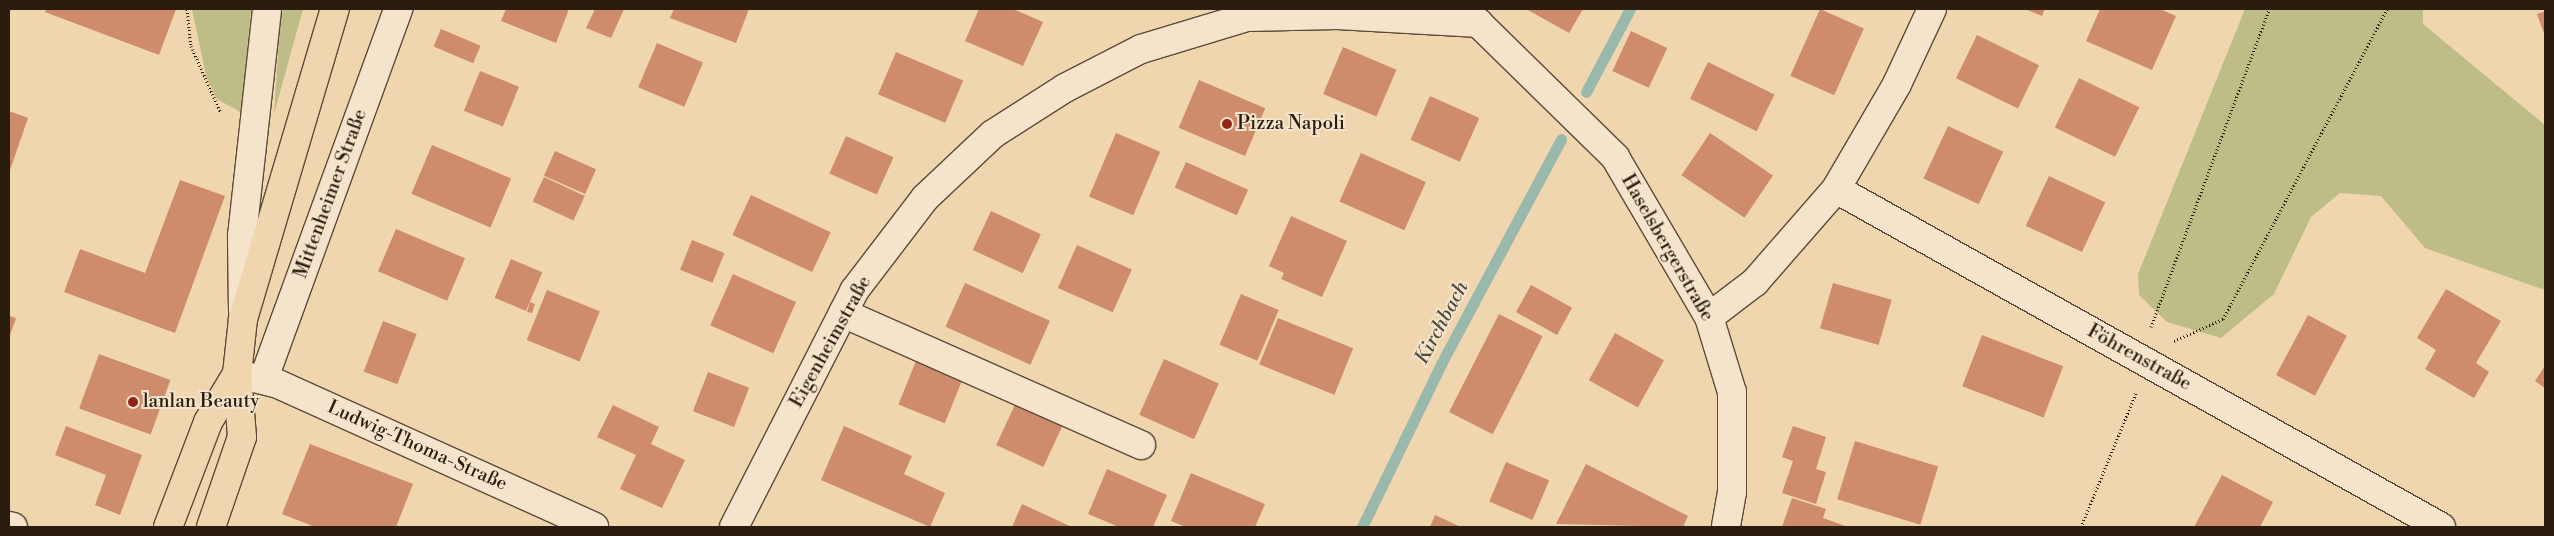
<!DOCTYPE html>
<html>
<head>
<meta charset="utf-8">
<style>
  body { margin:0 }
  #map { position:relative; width:2554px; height:536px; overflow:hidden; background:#f0d6af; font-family:"Libre Bodoni",serif }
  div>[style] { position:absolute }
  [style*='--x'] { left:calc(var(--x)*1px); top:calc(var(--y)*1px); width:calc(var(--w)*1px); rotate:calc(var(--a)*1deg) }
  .green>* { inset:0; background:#bebc87 }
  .stream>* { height:11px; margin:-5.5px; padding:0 5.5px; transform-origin:5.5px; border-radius:5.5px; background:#9ab9ad }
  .building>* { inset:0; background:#ce8c6c; transform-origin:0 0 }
  .path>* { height:3px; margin-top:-1.5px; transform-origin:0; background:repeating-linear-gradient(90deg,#2a1d10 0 1px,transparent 0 3.5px) }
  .roads { filter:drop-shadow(1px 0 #5c4b38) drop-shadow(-1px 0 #5c4b38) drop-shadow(0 1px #5c4b38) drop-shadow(0 -1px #5c4b38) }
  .minor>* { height:28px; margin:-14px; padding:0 14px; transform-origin:14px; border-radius:14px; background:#f5e4cb }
  .major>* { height:28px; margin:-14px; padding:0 14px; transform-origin:14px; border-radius:14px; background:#f0d6af }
  .dots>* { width:14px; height:14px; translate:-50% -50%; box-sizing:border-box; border:2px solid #f5e4cb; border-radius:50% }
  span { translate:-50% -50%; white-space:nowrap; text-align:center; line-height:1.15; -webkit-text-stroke:4px #f5e4cb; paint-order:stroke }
  .poi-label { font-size:19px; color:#2a1d10 }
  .left { translate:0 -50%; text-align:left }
  .street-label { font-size:19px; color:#2a1d10 }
  .water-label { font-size:20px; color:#4c4c3f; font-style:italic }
  .frame { position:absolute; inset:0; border:10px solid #2a1d10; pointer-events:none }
</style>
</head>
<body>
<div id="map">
  <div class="green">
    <div style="clip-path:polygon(192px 9px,251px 9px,242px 113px,217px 99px,206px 76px)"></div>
    <div style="clip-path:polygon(281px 9px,303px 9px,274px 114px)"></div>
    <div style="clip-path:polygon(2245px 9px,2423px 9px,2423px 24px,2545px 125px,2545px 290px,2425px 248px,2381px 196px,2340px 193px,2311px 217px,2274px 294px,2221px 338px,2167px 322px,2139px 295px,2138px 274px)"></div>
  </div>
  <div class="stream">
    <div style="--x:1586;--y:92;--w:94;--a:-62.1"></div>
    <div style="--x:1362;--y:527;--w:181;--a:-64.1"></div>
    <div style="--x:1441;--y:364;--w:255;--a:-61.9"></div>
  </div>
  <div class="building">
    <div style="clip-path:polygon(46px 9px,176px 9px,159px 55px,45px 12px)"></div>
    <div style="clip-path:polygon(506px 9px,569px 9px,556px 43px,501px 21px)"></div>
    <div style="clip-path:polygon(595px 9px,624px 9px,611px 38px,586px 28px)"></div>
    <div style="clip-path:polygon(674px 9px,749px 9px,736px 43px,670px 18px)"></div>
    <div style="clip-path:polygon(979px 9px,1013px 9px,1043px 22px,1023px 66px,965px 41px)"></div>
    <div style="clip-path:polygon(1526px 9px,1583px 9px,1569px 33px)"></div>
    <div style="left:1820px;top:9px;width:48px;height:73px;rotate:24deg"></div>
    <div style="clip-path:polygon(2025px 9px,2045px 9px,2042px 16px)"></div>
    <div style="clip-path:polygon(2100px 9px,2160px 9px,2176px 16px,2152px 70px,2086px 41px)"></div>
    <div style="clip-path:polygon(2545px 11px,2545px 36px,2537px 14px)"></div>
    <div style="left:441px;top:29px;width:43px;height:19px;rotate:23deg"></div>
    <div style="left:1631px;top:31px;width:40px;height:44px;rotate:25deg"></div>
    <div style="left:1977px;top:35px;width:69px;height:48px;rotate:26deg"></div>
    <div style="left:657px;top:43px;width:50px;height:48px;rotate:23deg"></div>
    <div style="left:1343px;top:47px;width:58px;height:51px;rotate:23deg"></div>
    <div style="left:896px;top:52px;width:73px;height:46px;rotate:23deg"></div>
    <div style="left:1708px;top:62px;width:74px;height:41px;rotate:26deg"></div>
    <div style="left:480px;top:71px;width:42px;height:43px;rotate:22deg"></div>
    <div style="left:2079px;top:78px;width:67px;height:55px;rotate:26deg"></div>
    <div style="left:1199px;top:80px;width:72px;height:52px;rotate:23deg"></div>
    <div style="left:1430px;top:96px;width:54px;height:48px;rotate:24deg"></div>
    <div style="clip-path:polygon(9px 111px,28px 118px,9px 173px)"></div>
    <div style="left:1948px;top:126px;width:61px;height:58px;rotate:25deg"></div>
    <div style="left:1116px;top:133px;width:48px;height:69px;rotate:23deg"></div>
    <div style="left:1710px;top:133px;width:76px;height:51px;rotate:34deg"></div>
    <div style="left:846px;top:136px;width:52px;height:41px;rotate:24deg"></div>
    <div style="left:432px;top:145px;width:86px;height:53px;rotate:23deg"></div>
    <div style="left:555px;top:151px;width:45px;height:27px;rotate:24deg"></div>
    <div style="left:1361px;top:153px;width:71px;height:53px;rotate:24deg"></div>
    <div style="left:1186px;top:162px;width:68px;height:28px;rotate:24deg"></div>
    <div style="left:2049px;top:176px;width:62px;height:55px;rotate:25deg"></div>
    <div style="left:544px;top:177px;width:45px;height:27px;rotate:25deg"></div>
    <div style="clip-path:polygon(180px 180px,225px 196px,175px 333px,64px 292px,80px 249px,145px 273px)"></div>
    <div style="left:751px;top:195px;width:88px;height:44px;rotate:25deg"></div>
    <div style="left:991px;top:211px;width:55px;height:43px;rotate:25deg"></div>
    <div style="clip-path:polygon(1291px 216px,1347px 241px,1322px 297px,1281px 279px,1284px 273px,1269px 266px)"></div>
    <div style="left:396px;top:229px;width:75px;height:46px;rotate:23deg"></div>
    <div style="left:692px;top:240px;width:35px;height:32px;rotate:22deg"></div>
    <div style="left:1077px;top:245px;width:60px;height:47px;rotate:24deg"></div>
    <div style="left:511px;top:259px;width:34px;height:42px;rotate:23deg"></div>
    <div style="left:733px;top:274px;width:69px;height:56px;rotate:24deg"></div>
    <div style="left:965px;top:283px;width:93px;height:48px;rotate:24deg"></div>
    <div style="left:1833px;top:283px;width:61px;height:47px;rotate:16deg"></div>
    <div style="left:1531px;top:285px;width:47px;height:31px;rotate:29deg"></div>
    <div style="clip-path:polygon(2446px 289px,2501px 321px,2476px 363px,2489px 372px,2474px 398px,2425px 369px,2436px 350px,2417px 338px)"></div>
    <div style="left:547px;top:290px;width:57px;height:54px;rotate:22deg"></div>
    <div style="left:1241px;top:294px;width:41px;height:55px;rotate:23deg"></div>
    <div style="clip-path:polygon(530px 302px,535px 304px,532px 313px,527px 312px)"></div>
    <div style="left:1499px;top:314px;width:49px;height:110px;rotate:27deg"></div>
    <div style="left:2308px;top:315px;width:44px;height:68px;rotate:28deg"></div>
    <div style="clip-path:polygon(9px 316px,16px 318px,9px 338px)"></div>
    <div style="left:1278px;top:318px;width:81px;height:50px;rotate:22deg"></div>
    <div style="left:383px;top:321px;width:36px;height:54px;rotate:21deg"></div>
    <div style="left:1615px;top:333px;width:56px;height:54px;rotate:29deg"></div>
    <div style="left:1982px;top:335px;width:87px;height:55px;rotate:21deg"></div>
    <div style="left:99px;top:354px;width:76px;height:58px;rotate:20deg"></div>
    <div style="left:1164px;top:359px;width:60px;height:61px;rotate:24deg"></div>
    <div style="left:916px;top:361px;width:50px;height:47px;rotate:22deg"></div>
    <div style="clip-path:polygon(2545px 366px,2545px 388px,2535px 381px)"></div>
    <div style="left:708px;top:372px;width:44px;height:42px;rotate:21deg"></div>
    <div style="left:1019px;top:396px;width:52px;height:54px;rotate:25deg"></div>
    <div style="clip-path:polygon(613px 405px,659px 427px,651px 444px,685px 460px,662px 508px,620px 489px,636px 455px,597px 437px)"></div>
    <div style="clip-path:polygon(66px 426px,142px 455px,120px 515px,95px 505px,106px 475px,55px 455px)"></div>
    <div style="clip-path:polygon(844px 426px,912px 456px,904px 474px,945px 493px,930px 527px,821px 480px)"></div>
    <div style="clip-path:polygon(1793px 426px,1826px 437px,1816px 469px,1826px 472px,1816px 504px,1782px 493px,1793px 461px,1782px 457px)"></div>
    <div style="left:1855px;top:441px;width:87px;height:61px;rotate:17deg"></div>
    <div style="clip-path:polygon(310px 444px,413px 484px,396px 527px,315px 527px,282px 514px)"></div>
    <div style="left:1506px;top:462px;width:47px;height:43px;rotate:23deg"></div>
    <div style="clip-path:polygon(1586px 464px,1688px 516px,1683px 527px,1556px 524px)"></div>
    <div style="clip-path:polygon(1107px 469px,1167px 495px,1153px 527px,1119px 527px,1088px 514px)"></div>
    <div style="clip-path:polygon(1191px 473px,1265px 504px,1255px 527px,1186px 527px,1171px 521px)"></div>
    <div style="clip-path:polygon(2222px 475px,2273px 502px,2260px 527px,2194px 527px)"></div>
    <div style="clip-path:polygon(1792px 498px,1826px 509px,1823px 518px,1848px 527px,1782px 527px)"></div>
    <div style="clip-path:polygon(1022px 504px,1072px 527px,1012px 527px)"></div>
    <div style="clip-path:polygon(1435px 515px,1461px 527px,1430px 527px)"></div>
  </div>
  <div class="path">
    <div style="--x:187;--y:9;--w:37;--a:84"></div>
    <div style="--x:191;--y:46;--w:73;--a:65.9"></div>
    <div style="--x:2151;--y:327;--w:339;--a:-69.6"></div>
    <div style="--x:2174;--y:341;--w:54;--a:-24.2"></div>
    <div style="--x:2223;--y:319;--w:351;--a:-62.1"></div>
    <div style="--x:2081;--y:527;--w:145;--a:-67.7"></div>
  </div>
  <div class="roads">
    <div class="minor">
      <div style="--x:1466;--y:11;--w:209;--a:44.4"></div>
      <div style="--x:1615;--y:157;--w:186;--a:59.6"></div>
      <div style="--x:1709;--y:317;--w:78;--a:73"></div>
      <div style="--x:1732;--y:392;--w:100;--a:90"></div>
      <div style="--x:1732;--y:492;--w:36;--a:100"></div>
      <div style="--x:1836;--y:189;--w:693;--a:29.19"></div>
      <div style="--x:243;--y:311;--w:75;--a:-90.8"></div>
      <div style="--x:242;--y:236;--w:228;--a:-83.7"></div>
      <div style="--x:843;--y:313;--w:326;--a:23.9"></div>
      <div style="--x:1709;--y:317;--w:58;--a:-37.3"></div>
      <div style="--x:1755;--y:282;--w:123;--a:-48.9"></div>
      <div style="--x:1836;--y:189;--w:121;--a:-59.8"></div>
      <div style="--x:1897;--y:84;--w:83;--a:-65"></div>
      <div style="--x:246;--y:376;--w:33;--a:14"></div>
      <div style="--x:278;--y:384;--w:347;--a:24.3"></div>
      <div style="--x:264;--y:378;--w:393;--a:-70"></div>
      <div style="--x:9;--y:526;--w:4;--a:14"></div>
      <div style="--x:734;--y:527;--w:265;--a:-63"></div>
      <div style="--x:854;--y:291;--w:117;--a:-52.6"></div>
      <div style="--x:925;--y:198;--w:93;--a:-43.3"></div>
      <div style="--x:993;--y:134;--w:85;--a:-32.6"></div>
      <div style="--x:1065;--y:88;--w:85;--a:-27.2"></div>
      <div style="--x:1141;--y:49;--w:111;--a:-16.8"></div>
      <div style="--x:1247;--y:17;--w:90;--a:-1.3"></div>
      <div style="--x:1337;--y:15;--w:142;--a:3.2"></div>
    </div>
    <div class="major">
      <div style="--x:168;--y:527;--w:112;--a:-69.1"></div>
      <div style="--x:208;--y:422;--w:56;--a:-58.9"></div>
      <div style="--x:211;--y:527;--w:95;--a:-71"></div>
      <div style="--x:242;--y:437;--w:63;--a:-94.5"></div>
      <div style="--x:237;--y:374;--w:55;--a:-83.8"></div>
      <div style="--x:243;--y:319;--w:323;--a:-73.5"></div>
    </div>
  </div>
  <div class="dots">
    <div style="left:1227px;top:124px;background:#8f2418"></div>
    <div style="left:133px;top:402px;background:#8f2418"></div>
  </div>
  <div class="poi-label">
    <span class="left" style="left:1237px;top:124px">Pizza Napoli</span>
    <span class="left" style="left:143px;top:402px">lanlan Beauty</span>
  </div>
  <div class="street-label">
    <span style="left:331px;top:194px;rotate:-70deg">Mittenheimer Straße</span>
    <span style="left:1667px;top:248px;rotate:60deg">Haselsbergerstraße</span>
    <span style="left:831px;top:342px;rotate:-61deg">Eigenheimstraße</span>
    <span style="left:2139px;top:358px;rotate:29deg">Föhrenstraße</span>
    <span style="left:417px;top:446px;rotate:24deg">Ludwig-Thoma-Straße</span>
  </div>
  <div class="water-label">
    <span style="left:1442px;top:323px;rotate:-62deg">Kirchbach</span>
  </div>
  <div class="frame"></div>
</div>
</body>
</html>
